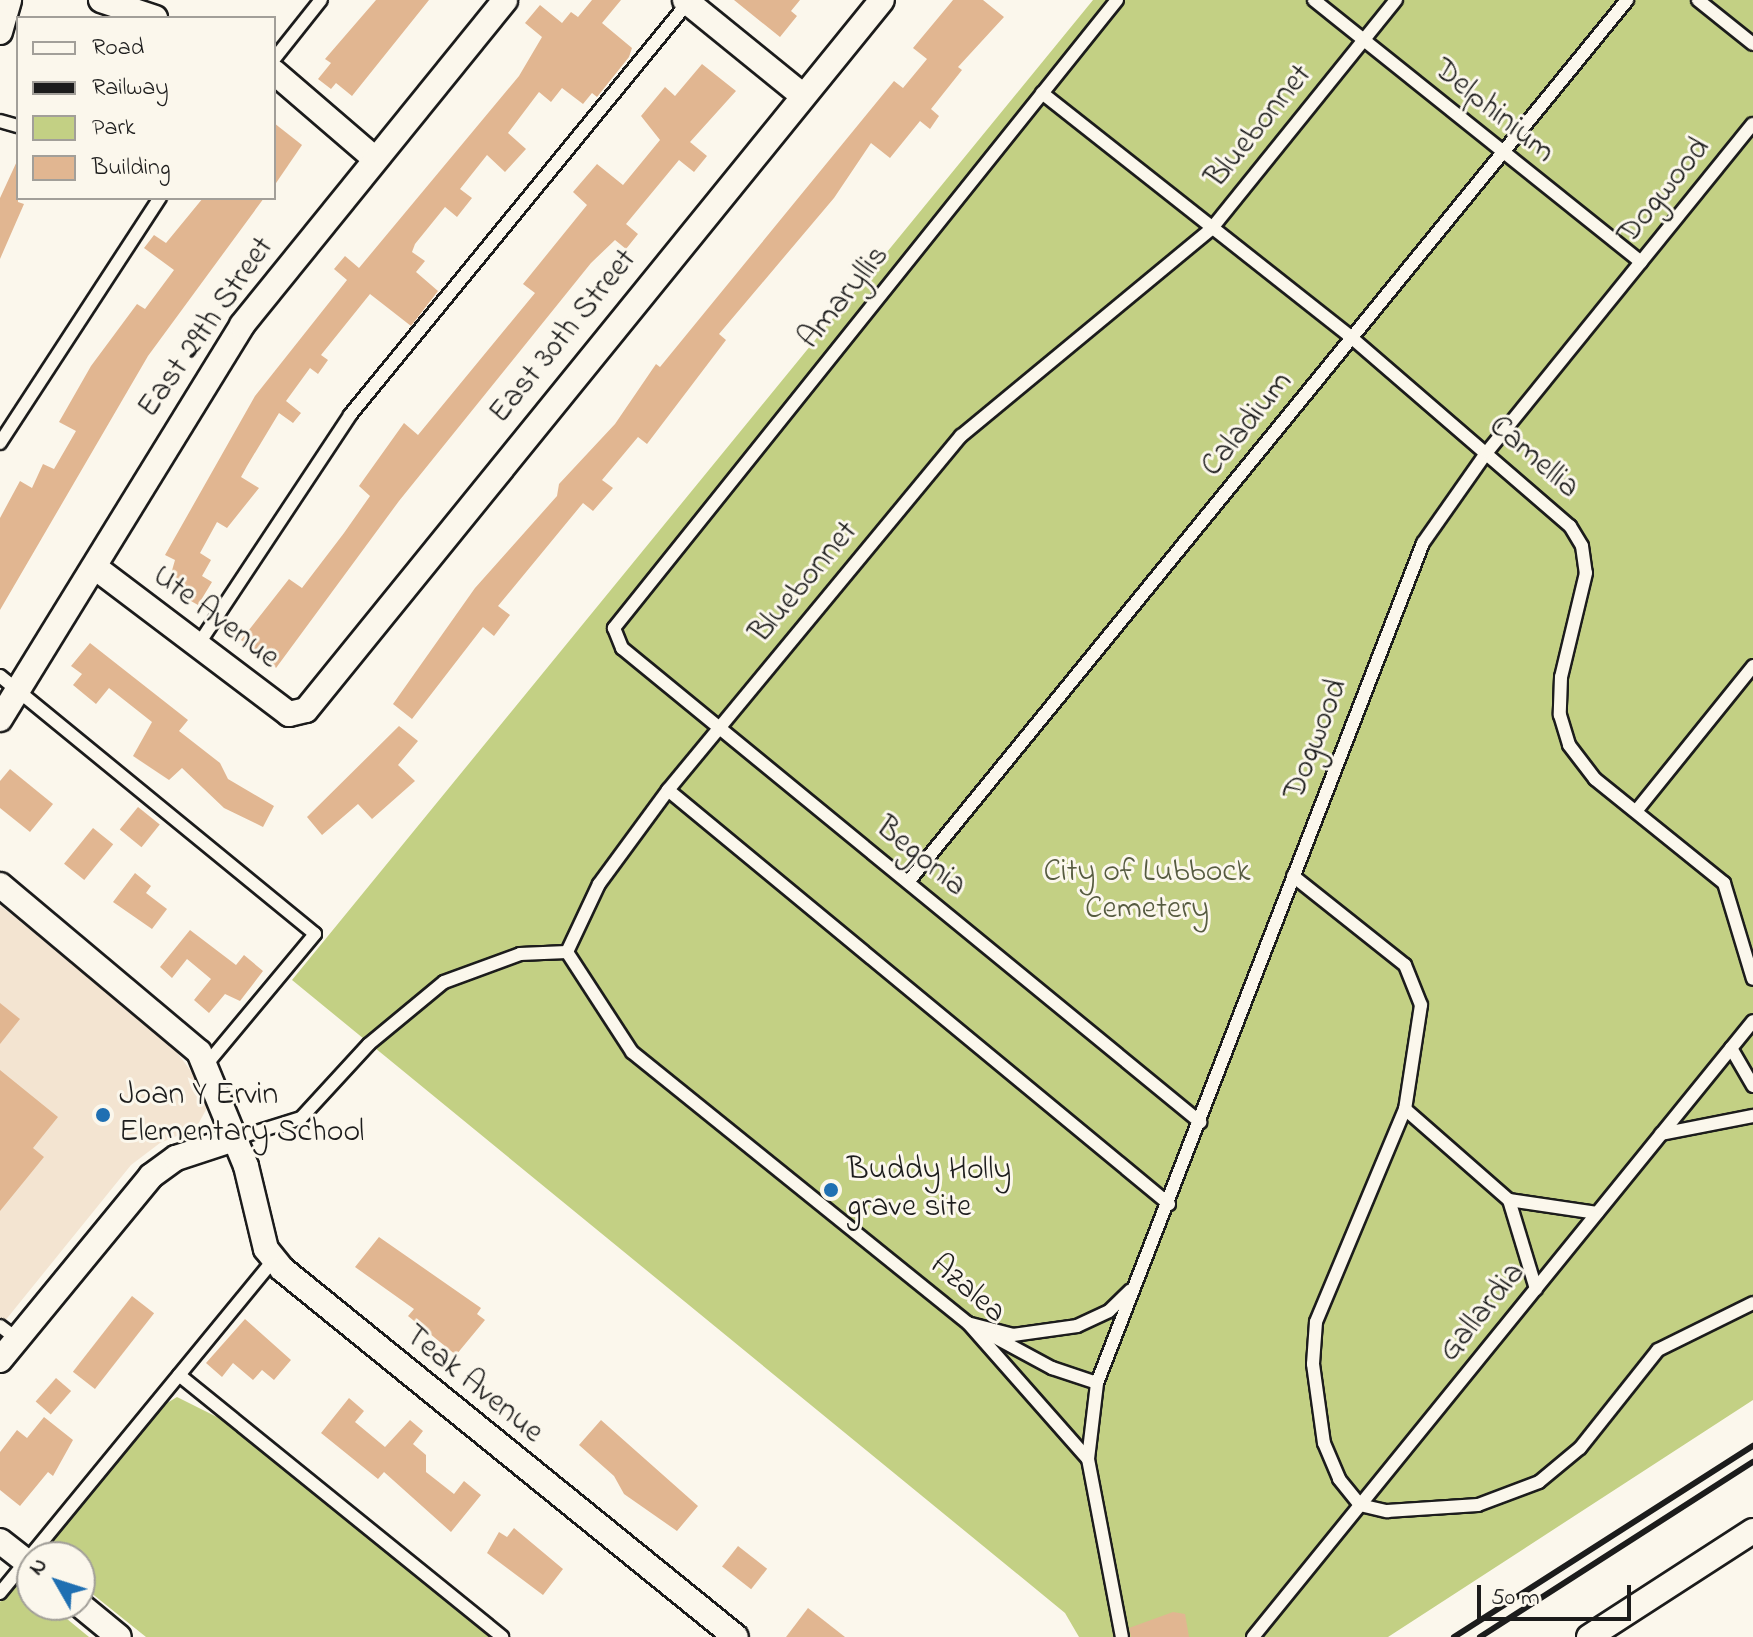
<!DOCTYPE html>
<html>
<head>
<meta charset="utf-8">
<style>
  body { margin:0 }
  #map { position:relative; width:1753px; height:1637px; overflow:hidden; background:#fbf7ec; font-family:"Indie Flower",sans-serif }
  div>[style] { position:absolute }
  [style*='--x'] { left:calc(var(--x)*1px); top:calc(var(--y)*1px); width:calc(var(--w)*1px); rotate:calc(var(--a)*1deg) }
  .built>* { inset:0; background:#f3e4d1 }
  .green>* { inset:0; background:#c3d084 }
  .building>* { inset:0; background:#e1b691; transform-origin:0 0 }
  .roads { filter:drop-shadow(2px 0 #1c1c1c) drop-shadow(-2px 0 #1c1c1c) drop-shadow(0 2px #1c1c1c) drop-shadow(0 -2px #1c1c1c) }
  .lane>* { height:12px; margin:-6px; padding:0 6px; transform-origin:6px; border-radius:6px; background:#fbf7ec }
  .street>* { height:24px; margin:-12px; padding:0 12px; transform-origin:12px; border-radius:12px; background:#fbf7ec }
  .rail>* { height:6px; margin:-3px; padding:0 3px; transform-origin:3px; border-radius:3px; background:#1c1c1c }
  .dots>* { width:22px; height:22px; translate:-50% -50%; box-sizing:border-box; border:4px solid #fbf7ec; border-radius:50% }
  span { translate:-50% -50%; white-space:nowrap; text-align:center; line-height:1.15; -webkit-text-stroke:6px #fbf7ec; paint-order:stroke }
  .street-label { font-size:32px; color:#1c1c1c }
  .park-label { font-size:32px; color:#565b40 }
  .poi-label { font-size:32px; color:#1c1c1c }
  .left { translate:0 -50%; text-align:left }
  .legend { position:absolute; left:16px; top:16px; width:260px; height:184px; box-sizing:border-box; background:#fbf7ec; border:2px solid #a29f99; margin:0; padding:10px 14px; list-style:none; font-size:24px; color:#1c1c1c }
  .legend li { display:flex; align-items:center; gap:16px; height:40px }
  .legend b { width:40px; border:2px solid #a29f99 }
  .north { position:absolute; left:16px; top:1541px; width:80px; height:80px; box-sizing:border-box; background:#fbf7ec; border:2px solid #a29f99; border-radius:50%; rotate:309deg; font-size:22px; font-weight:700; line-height:32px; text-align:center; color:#1c1c1c }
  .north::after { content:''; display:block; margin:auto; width:28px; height:36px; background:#1f6fb2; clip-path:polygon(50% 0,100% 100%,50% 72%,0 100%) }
  .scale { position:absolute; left:1477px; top:1585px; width:154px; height:36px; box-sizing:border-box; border:4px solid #1c1c1c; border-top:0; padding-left:10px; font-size:24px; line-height:28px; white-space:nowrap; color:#1c1c1c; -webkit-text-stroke:6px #fbf7ec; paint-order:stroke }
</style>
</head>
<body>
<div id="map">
  <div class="built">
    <div style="clip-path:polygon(0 905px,173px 1047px,199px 1082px,207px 1108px,196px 1128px,160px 1143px,131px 1165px,0 1327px)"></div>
  </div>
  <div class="green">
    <div style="clip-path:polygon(1093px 0,1753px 0,1753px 1400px,1388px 1637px,1079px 1637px,1065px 1613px,292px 980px)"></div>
    <div style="clip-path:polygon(177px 1397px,225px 1421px,489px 1637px,146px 1637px,80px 1584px,80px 1557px,42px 1553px,157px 1409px)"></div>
    <div style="clip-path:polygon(24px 1584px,32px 1590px,32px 1605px,50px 1605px,89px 1637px,0 1637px,0 1602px,14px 1585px)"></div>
  </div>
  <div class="building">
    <div style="clip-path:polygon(376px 0,429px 0,352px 96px,336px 83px,331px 89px,318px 79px,331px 63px,325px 59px)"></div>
    <div style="clip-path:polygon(592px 0,621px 0,602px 23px,632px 48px,629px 57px,597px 97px,592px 93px,583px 104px,562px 88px,551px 102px,539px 92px,508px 133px,526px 149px,505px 172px,487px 155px,460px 189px,472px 198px,457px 217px,445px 207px,415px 244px,412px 252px,425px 261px,416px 272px,438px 291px,411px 326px,370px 294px,321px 355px,328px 360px,318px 374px,310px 368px,286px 401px,301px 413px,293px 423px,279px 413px,247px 466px,241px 477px,259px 488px,227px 528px,217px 522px,200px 553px,211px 560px,202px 576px,212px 582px,198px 605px,182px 596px,185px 590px,169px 581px,175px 560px,165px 555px,255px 396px,347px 280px,334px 269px,345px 256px,359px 268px,519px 76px,542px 37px,525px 23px,540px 5px,562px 23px,571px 12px,578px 17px)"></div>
    <div style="clip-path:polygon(734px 0,800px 0,791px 11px,797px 16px,780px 37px)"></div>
    <div style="clip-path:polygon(953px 0,983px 0,1004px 17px,958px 67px,962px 70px,931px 109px,939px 116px,930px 129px,920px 121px,890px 158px,871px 143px,834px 198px,719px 334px,726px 340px,647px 444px,638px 437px,602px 480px,613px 488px,593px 511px,583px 503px,498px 606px,510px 615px,494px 636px,483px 627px,412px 719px,393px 704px,475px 588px,557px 496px,559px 484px,615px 424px,656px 364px,660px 367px,894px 81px,903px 88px,927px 59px,913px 48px)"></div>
    <div style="clip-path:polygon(702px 64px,736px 91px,690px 142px,707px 156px,694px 172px,679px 160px,626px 224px,638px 234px,626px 249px,615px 240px,591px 263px,399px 501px,276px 668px,241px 640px,289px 579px,302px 588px,344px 533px,370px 496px,359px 486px,404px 423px,418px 435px,535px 293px,523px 284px,587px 205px,573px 192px,597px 164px,623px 185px,660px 140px,641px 116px,665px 87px,675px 96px)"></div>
    <div style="clip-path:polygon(274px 123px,302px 145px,274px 186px)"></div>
    <div style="clip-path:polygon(18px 159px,18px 202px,24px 204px,0 259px,0 198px)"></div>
    <div style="clip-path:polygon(203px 198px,264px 198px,148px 356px,0 610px,0 518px,20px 481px,32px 488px,43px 464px,54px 469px,76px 431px,59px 422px,91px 366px,137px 304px,145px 309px,174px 270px,144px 248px,154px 235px,166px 243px)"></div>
    <div style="clip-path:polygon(90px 643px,188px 720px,179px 731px,220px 763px,228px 779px,274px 806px,263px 827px,224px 808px,182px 768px,169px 780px,133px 756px,152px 722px,109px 688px,96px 704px,73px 685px,82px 674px,71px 666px)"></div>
    <div style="clip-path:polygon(399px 726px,418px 741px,398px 765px,415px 781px,372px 819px,358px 804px,322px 835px,307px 817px)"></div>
    <div style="clip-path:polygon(10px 769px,53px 804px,30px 832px,0 808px,0 781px)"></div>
    <div style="left:138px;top:807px;width:28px;height:29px;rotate:39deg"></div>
    <div style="left:93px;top:828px;width:26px;height:46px;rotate:39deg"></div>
    <div style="clip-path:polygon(135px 873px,151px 886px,146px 893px,167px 909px,152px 929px,113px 902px)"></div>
    <div style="clip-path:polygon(190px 930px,236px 965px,244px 955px,263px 971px,240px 1001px,225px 994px,209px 1013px,194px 1000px,211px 979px,187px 959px,172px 978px,160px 967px)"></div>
    <div style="clip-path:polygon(0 1003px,20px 1019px,0 1044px)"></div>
    <div style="clip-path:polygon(0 1070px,58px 1117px,33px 1148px,44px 1157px,0 1211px)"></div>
    <div style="clip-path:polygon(379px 1237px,481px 1308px,477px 1314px,485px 1320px,456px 1355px,408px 1316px,414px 1309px,355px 1267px)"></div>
    <div style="left:132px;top:1296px;width:28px;height:96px;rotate:38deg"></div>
    <div style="clip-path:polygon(245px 1319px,291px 1360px,274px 1380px,262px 1370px,253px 1380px,233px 1363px,222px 1377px,206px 1363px)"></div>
    <div style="left:56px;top:1378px;width:20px;height:31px;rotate:41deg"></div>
    <div style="clip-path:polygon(349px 1398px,364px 1411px,355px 1422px,385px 1447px,410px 1420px,423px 1431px,413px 1444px,426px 1455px,426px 1472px,454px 1494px,464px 1481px,481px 1495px,451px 1532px,384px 1472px,378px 1479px,321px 1433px)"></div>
    <div style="clip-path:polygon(44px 1417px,73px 1440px,53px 1476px,48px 1472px,20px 1506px,0 1490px,0 1452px,17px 1430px,27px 1438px)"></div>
    <div style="clip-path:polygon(601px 1420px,698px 1506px,677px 1531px,624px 1494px,614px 1476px,579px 1445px)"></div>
    <div style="clip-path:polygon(514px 1528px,563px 1569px,543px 1595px,487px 1553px,499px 1532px,507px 1537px)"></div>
    <div style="left:738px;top:1546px;width:37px;height:26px;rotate:38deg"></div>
    <div style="clip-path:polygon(808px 1608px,845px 1637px,786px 1637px)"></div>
    <div style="clip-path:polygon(1173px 1612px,1185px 1614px,1189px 1637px,1131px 1637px,1129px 1628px)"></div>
  </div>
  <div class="roads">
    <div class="lane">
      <div style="--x:1117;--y:0;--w:805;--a:128.69"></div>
      <div style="--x:614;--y:628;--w:22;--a:68"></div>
      <div style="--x:622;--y:648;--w:748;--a:39.35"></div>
      <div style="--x:1314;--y:0;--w:419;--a:38.7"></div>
      <div style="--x:1698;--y:0;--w:70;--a:38.7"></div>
      <div style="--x:274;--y:59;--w:75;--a:-51.5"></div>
      <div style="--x:1042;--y:93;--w:395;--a:38.3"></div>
      <div style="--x:1352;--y:338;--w:288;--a:40.8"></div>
      <div style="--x:1570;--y:526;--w:23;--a:59"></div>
      <div style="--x:1582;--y:546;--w:27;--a:82"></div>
      <div style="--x:1586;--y:573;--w:107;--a:103.5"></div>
      <div style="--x:1561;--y:677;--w:38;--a:92"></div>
      <div style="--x:1560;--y:715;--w:31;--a:73"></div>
      <div style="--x:1569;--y:745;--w:43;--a:52.6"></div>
      <div style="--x:1595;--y:779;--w:166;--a:38.9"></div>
      <div style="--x:1724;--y:883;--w:100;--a:73.2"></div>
      <div style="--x:0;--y:121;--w:19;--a:16"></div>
      <div style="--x:0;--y:443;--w:293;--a:-56.9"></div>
      <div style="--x:198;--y:645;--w:276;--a:-56.5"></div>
      <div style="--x:350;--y:415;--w:536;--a:-50.67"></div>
      <div style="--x:0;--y:676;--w:407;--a:39.3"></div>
      <div style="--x:315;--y:934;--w:170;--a:129.8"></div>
      <div style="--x:668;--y:790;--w:650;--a:39.57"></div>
      <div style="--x:1637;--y:810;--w:185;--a:-51.1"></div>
      <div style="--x:1293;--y:876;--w:143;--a:38.5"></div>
      <div style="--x:1405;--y:965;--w:43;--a:68.2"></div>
      <div style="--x:1421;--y:1005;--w:105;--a:98.7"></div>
      <div style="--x:1405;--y:1109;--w:231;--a:112.7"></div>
      <div style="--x:1316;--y:1322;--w:42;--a:94.1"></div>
      <div style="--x:1313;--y:1364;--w:80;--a:82.1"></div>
      <div style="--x:1324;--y:1443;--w:39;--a:67"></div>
      <div style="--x:1339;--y:1479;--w:33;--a:51"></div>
      <div style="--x:1360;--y:1505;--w:28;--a:13"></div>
      <div style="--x:1387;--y:1511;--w:91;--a:-3.8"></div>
      <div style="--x:1478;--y:1505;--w:65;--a:-20.7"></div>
      <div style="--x:1539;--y:1482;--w:53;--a:-39.7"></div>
      <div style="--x:1580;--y:1448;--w:125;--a:-51.5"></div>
      <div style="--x:1658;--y:1350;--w:106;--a:-26.3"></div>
      <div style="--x:908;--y:882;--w:1138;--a:-50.81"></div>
      <div style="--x:567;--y:952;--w:119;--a:57"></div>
      <div style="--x:632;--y:1052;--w:432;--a:38.9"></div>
      <div style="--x:968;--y:1323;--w:181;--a:48.6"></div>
      <div style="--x:1088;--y:1459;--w:181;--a:79.2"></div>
      <div style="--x:1731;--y:1048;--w:44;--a:59.9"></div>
      <div style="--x:1405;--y:1109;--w:138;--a:41.2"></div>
      <div style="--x:1509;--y:1200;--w:89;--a:8.4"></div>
      <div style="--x:1661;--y:1134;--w:94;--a:-11.1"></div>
      <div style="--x:237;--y:1138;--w:67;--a:-17.4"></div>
      <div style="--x:301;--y:1118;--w:100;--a:-47.4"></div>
      <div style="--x:369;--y:1044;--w:97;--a:-39.6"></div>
      <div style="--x:444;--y:982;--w:81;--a:-20.2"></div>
      <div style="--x:520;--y:954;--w:47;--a:-2.4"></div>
      <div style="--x:567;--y:952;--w:75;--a:-64.8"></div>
      <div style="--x:599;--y:884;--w:117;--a:-53.7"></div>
      <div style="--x:668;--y:790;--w:460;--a:-50.4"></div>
      <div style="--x:961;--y:436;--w:326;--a:-39.6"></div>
      <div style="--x:1212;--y:228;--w:293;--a:-51.1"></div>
      <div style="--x:1509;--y:1200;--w:93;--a:73.1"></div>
      <div style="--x:971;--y:1324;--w:43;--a:14.7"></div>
      <div style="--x:1013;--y:1335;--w:65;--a:-8"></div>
      <div style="--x:1077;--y:1326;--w:35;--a:-25"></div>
      <div style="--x:1109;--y:1311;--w:30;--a:-44"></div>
      <div style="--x:0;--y:1326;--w:21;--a:37"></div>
      <div style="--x:989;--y:1334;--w:72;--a:28.4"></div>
      <div style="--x:1052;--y:1368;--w:47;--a:18.4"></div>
      <div style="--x:179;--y:1375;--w:416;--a:39"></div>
      <div style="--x:1088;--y:1459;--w:77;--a:-83.2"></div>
      <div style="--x:1097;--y:1383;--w:901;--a:-68.79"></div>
      <div style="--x:1423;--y:543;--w:111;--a:-54.9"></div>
      <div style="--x:1487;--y:452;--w:422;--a:-51"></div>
      <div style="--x:0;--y:1593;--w:432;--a:-50.6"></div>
      <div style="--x:1253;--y:1637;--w:793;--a:-50.93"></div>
    </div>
    <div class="street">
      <div style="--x:101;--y:0;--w:57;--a:18.4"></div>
      <div style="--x:685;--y:0;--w:152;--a:39.1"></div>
      <div style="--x:0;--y:32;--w:33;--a:-74"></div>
      <div style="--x:274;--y:72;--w:133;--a:40.7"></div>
      <div style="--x:96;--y:568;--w:242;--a:37.1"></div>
      <div style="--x:289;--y:714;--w:17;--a:-13"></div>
      <div style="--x:306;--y:710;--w:914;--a:-50.95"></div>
      <div style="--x:0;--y:719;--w:462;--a:-58.4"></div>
      <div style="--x:242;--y:325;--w:418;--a:-51"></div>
      <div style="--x:0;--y:885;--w:260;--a:40"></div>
      <div style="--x:199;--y:1052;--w:123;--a:67.6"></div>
      <div style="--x:246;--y:1166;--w:85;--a:76.5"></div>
      <div style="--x:266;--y:1249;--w:26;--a:51"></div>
      <div style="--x:282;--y:1269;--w:584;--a:39.03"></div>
      <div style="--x:0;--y:1360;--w:238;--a:-50.6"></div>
      <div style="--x:151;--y:1176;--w:31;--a:-36"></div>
      <div style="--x:176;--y:1158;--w:64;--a:-18.2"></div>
      <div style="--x:0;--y:1541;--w:41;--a:38"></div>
      <div style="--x:80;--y:1605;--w:50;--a:39.4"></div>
      <div style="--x:1589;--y:1637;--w:195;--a:-32.9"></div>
    </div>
  </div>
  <div class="rail">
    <div style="--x:1454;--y:1637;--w:355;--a:-32.6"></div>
    <div style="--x:1480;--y:1637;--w:324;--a:-32.7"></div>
  </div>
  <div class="dots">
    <div style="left:103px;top:1115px;background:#1f6fb2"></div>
    <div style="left:831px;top:1190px;background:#1f6fb2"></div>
  </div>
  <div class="street-label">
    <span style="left:1493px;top:112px;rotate:39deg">Delphinium</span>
    <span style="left:1260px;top:127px;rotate:-51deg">Bluebonnet</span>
    <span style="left:1665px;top:192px;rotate:-51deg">Dogwood</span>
    <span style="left:845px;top:298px;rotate:-51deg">Amaryllis</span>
    <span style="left:207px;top:328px;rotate:-55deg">East 29th Street</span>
    <span style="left:564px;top:337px;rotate:-51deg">East 30th Street</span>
    <span style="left:1248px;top:425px;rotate:-51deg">Caladium</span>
    <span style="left:1533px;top:458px;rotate:41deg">Camellia</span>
    <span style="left:805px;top:583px;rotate:-50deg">Bluebonnet</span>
    <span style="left:215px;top:618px;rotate:37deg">Ute Avenue</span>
    <span style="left:1317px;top:740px;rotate:-69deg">Dogwood</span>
    <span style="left:920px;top:858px;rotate:39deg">Begonia</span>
    <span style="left:967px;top:1290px;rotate:40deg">Azalea</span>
    <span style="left:1483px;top:1313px;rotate:-51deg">Gallardia</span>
    <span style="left:473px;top:1385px;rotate:39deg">Teak Avenue</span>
  </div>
  <div class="park-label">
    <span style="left:1147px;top:892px">City of Lubbock<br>Cemetery</span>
  </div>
  <div class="poi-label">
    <span class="left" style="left:119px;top:1115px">Joan Y Ervin<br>Elementary School</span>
    <span class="left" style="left:847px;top:1190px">Buddy Holly<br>grave site</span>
  </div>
  <ul class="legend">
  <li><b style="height:10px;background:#fbf7ec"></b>Road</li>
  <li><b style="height:10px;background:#1c1c1c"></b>Railway</li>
  <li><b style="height:22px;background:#c3d084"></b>Park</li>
  <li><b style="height:22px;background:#e1b691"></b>Building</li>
  </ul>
  <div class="north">N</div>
  <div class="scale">50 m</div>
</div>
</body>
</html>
